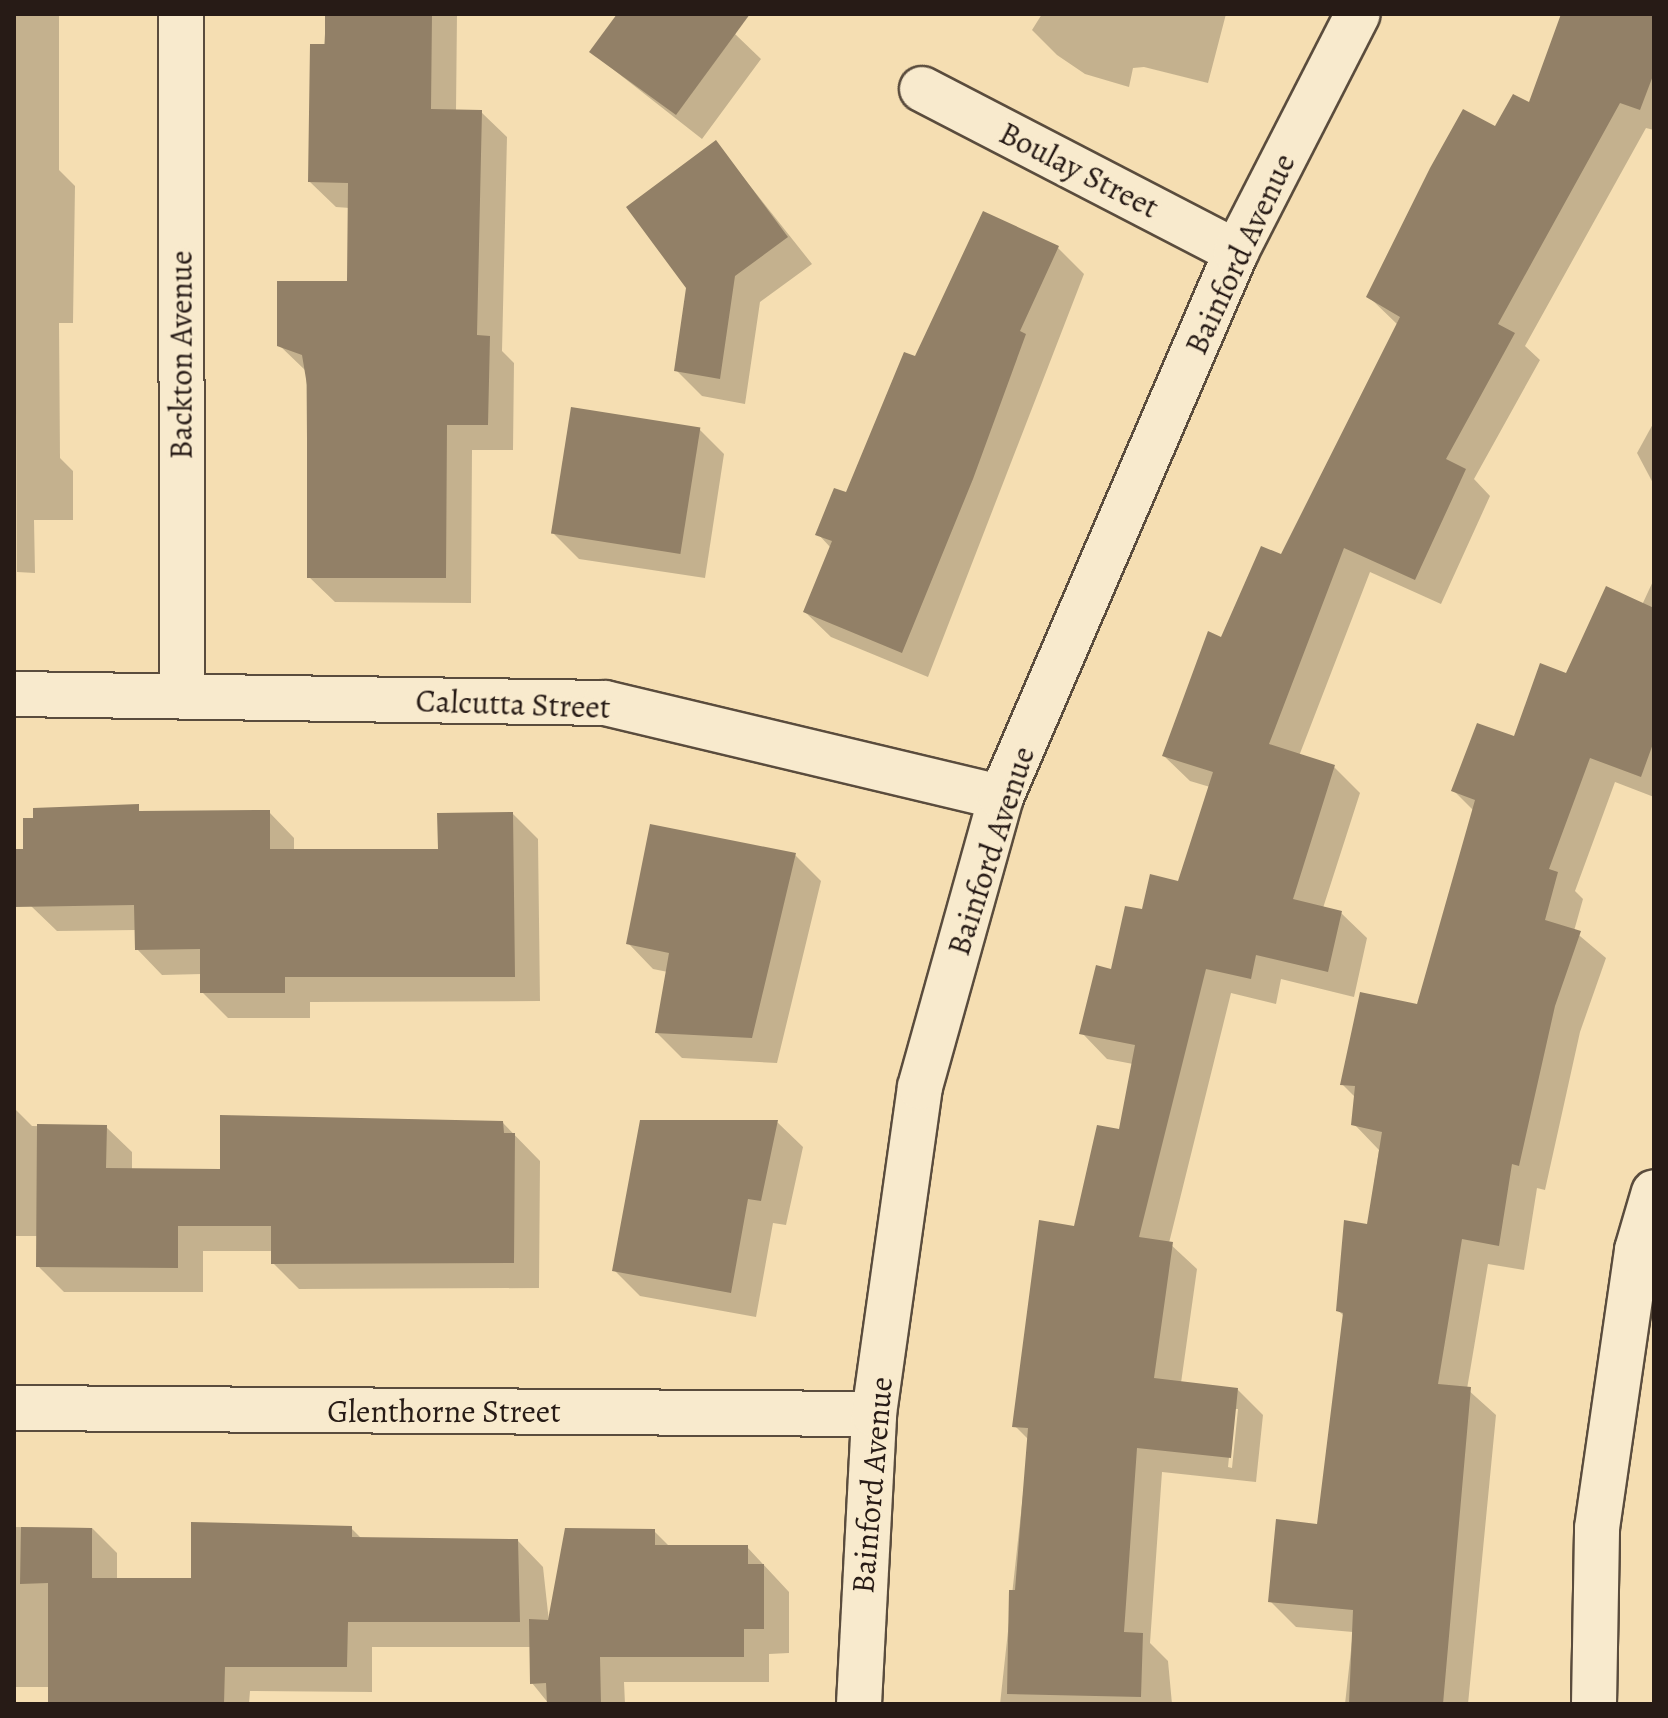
<!DOCTYPE html>
<html>
<head>
<meta charset="utf-8">
<style>
  body { margin:0 }
  #map { position:relative; width:1668px; height:1718px; overflow:hidden; background:#f5deb2; font-family:Alegreya,serif }
  div>[style] { position:absolute }
  [style*='--x'] { left:calc(var(--x)*1px); top:calc(var(--y)*1px); width:calc(var(--w)*1px); rotate:calc(var(--a)*1deg) }
  .shadow>* { inset:0; background:#0003 }
  .building>* { inset:0; background:#928067; transform-origin:0 0 }
  .roads { filter:drop-shadow(2px 0 #5a4c3d) drop-shadow(-2px 0 #5a4c3d) drop-shadow(0 2px #5a4c3d) drop-shadow(0 -2px #5a4c3d) }
  .minor>* { height:44px; margin:-22px; padding:0 22px; transform-origin:22px; border-radius:22px; background:#f8eacd }
  span { translate:-50% -50%; white-space:nowrap; text-align:center; line-height:1.15; -webkit-text-stroke:7px #f8eacd; paint-order:stroke }
  .street-label { font-size:32px; color:#271b16 }
  .frame { position:absolute; inset:0; border:16px solid #271b16; pointer-events:none }
</style>
</head>
<body>
<div id="map">
  <div class="shadow">
    <div style="clip-path:polygon(14px 14px,59px 14px,59px 170px,75px 186px,73px 323px,59px 323px,60px 458px,73px 471px,73px 520px,34px 520px,35px 573px,17px 572px,17px 603px)"></div>
    <div style="clip-path:polygon(327px 14px,457px 14px,456px 111px,481px 112px,507px 137px,502px 351px,514px 363px,513px 450px,472px 450px,471px 603px,335px 602px,309px 577px,306px 371px,279px 345px,349px 283px,350px 208px,336px 207px,310px 182px)"></div>
    <div style="clip-path:polygon(619px 14px,745px 14px,735px 34px,761px 59px,702px 139px,591px 52px)"></div>
    <div style="clip-path:polygon(1042px 14px,1226px 14px,1208px 83px,1144px 67px,1133px 68px,1129px 87px,1085px 74px,1057px 55px,1032px 30px)"></div>
    <div style="clip-path:polygon(evenodd,1563px 14px,1654px 14px,1654px 130px,1646px 128px,1525px 346px,1540px 360px,1474px 479px,1490px 496px,1441px 604px,1370px 572px,1299px 756px,1334px 767px,1360px 793px,1323px 908px,1341px 913px,1367px 938px,1354px 997px,1281px 979px,1276px 1004px,1231px 993px,1169px 1243px,1197px 1269px,1181px 1383px,1237px 1389px,1263px 1415px,1256px 1482px,1162px 1472px,1150px 1643px,1168px 1661px,1172px 1704px,1000px 1704px,1029px 1440px,1015px 1426px,1075px 1228px,1121px 1131px,1133px 1064px,1107px 1059px,1082px 1033px,1143px 912px,1180px 883px,1210px 787px,1190px 781px,1164px 756px,1222px 639px,1282px 556px,1398px 325px,1369px 297px,1496px 129px,1530px 105px,1563px 14px,1234px 1409px,1238px 1409px,1232px 1468px,1228px 1467px,1234px 1409px)"></div>
    <div style="clip-path:polygon(716px 143px,812px 264px,760px 302px,745px 404px,702px 396px,677px 371px)"></div>
    <div style="clip-path:polygon(1058px 248px,1084px 274px,928px 677px,831px 637px,805px 612px,831px 548px,818px 534px)"></div>
    <div style="clip-path:polygon(1654px 422px,1654px 485px,1637px 453px)"></div>
    <div style="clip-path:polygon(699px 429px,724px 454px,705px 578px,579px 559px,554px 534px)"></div>
    <div style="clip-path:polygon(1654px 579px,1654px 797px,1615px 782px,1575px 891px,1583px 899px,1574px 931px,1606px 958px,1580px 1032px,1545px 1190px,1537px 1188px,1524px 1270px,1488px 1264px,1467px 1389px,1496px 1415px,1468px 1704px,1345px 1704px,1353px 1632px,1296px 1627px,1270px 1601px,1319px 1527px,1345px 1317px,1339px 1311px,1368px 1226px,1379px 1150px,1354px 1124px,1356px 1098px,1342px 1084px,1418px 1006px,1474px 811px,1454px 791px,1515px 738px,1567px 675px,1642px 605px)"></div>
    <div style="clip-path:polygon(269px 812px,294px 838px,294px 851px,440px 851px,513px 814px,538px 839px,540px 1001px,310px 1002px,310px 1018px,228px 1018px,202px 992px,202px 974px,162px 975px,137px 949px,136px 930px,57px 931px,31px 906px)"></div>
    <div style="clip-path:polygon(795px 855px,821px 881px,777px 1063px,682px 1058px,657px 1033px,668px 972px,653px 969px,628px 943px)"></div>
    <div style="clip-path:polygon(14px 1108px,32px 1126px,106px 1127px,132px 1152px,132px 1170px,221px 1171px,503px 1123px,540px 1161px,539px 1288px,299px 1289px,273px 1263px,273px 1251px,203px 1251px,203px 1292px,64px 1292px,38px 1266px,38px 1236px,14px 1236px)"></div>
    <div style="clip-path:polygon(777px 1122px,803px 1147px,786px 1225px,773px 1223px,756px 1317px,640px 1296px,614px 1270px)"></div>
    <div style="clip-path:polygon(14px 1527px,92px 1528px,117px 1553px,117px 1580px,193px 1580px,351px 1528px,362px 1539px,518px 1541px,543px 1567px,549px 1622px,654px 1531px,670px 1547px,747px 1547px,789px 1592px,789px 1653px,769px 1654px,769px 1682px,624px 1682px,625px 1704px,549px 1704px,532px 1683px,532px 1647px,372px 1647px,372px 1692px,250px 1691px,249px 1704px,50px 1704px,50px 1687px,14px 1687px)"></div>
  </div>
  <div class="building">
    <div style="clip-path:polygon(325px 14px,432px 14px,431px 109px,482px 110px,477px 335px,490px 336px,488px 425px,447px 425px,446px 578px,307px 578px,307px 385px,302px 355px,277px 346px,277px 281px,347px 281px,348px 183px,308px 182px,310px 44px,325px 44px)"></div>
    <div style="clip-path:polygon(617px 14px,750px 14px,676px 115px,589px 52px)"></div>
    <div style="clip-path:polygon(1561px 14px,1654px 14px,1654px 73px,1640px 110px,1620px 103px,1498px 324px,1515px 333px,1446px 459px,1466px 469px,1415px 580px,1344px 548px,1269px 744px,1335px 765px,1293px 899px,1342px 911px,1328px 972px,1256px 955px,1251px 979px,1206px 969px,1139px 1237px,1173px 1242px,1154px 1378px,1238px 1388px,1231px 1458px,1137px 1448px,1124px 1632px,1143px 1633px,1141px 1697px,1007px 1694px,1009px 1590px,1015px 1590px,1028px 1428px,1012px 1427px,1039px 1220px,1074px 1226px,1097px 1125px,1119px 1129px,1135px 1045px,1079px 1034px,1096px 965px,1111px 969px,1125px 906px,1142px 909px,1150px 874px,1178px 881px,1213px 772px,1162px 756px,1208px 631px,1221px 637px,1261px 546px,1281px 554px,1400px 317px,1366px 297px,1430px 168px,1463px 109px,1495px 126px,1513px 94px,1529px 102px)"></div>
    <div style="clip-path:polygon(716px 140px,788px 237px,735px 276px,720px 379px,674px 371px,686px 288px,626px 207px)"></div>
    <div style="clip-path:polygon(983px 211px,1059px 246px,1020px 331px,1026px 334px,973px 479px,902px 653px,803px 612px,832px 541px,815px 535px,834px 488px,846px 492px,904px 352px,915px 356px)"></div>
    <div style="left:571px;top:407px;width:131px;height:128px;rotate:9deg"></div>
    <div style="clip-path:polygon(1606px 586px,1654px 608px,1654px 741px,1641px 777px,1590px 758px,1549px 869px,1558px 872px,1545px 920px,1581px 931px,1555px 1006px,1519px 1166px,1512px 1164px,1499px 1246px,1462px 1239px,1438px 1384px,1471px 1387px,1443px 1704px,1349px 1704px,1353px 1610px,1268px 1602px,1276px 1519px,1317px 1524px,1343px 1313px,1336px 1311px,1344px 1220px,1367px 1224px,1382px 1132px,1351px 1125px,1355px 1086px,1340px 1085px,1360px 992px,1417px 1004px,1475px 800px,1451px 791px,1477px 723px,1514px 736px,1540px 663px,1566px 673px)"></div>
    <div style="clip-path:polygon(139px 804px,139px 811px,270px 810px,270px 849px,438px 849px,437px 813px,513px 812px,515px 977px,285px 977px,285px 993px,200px 993px,200px 949px,135px 950px,134px 905px,14px 907px,14px 849px,23px 849px,23px 818px,33px 818px,33px 808px)"></div>
    <div style="clip-path:polygon(650px 824px,796px 853px,752px 1038px,655px 1033px,669px 953px,626px 944px)"></div>
    <div style="clip-path:polygon(220px 1115px,503px 1121px,504px 1133px,515px 1133px,514px 1263px,271px 1264px,271px 1226px,178px 1226px,178px 1268px,36px 1267px,37px 1124px,107px 1125px,106px 1168px,220px 1169px)"></div>
    <div style="clip-path:polygon(640px 1120px,778px 1120px,761px 1201px,748px 1199px,731px 1293px,612px 1271px)"></div>
    <div style="clip-path:polygon(191px 1522px,352px 1526px,352px 1537px,518px 1539px,520px 1622px,348px 1622px,347px 1667px,225px 1667px,224px 1704px,48px 1704px,48px 1583px,20px 1584px,21px 1527px,92px 1528px,92px 1578px,191px 1578px)"></div>
    <div style="clip-path:polygon(565px 1528px,655px 1529px,655px 1545px,748px 1545px,748px 1564px,764px 1564px,764px 1629px,744px 1629px,744px 1657px,600px 1657px,601px 1704px,547px 1704px,546px 1683px,530px 1684px,529px 1619px,548px 1620px)"></div>
  </div>
  <div class="roads">
    <div class="minor">
      <div style="--x:181;--y:14;--w:681;--a:89.92"></div>
      <div style="--x:922;--y:89;--w:354;--a:27.4"></div>
      <div style="--x:14;--y:694;--w:591;--a:0.87"></div>
      <div style="--x:605;--y:703;--w:407;--a:13.4"></div>
      <div style="--x:14;--y:1408;--w:860;--a:0.4"></div>
      <div style="--x:859;--y:1704;--w:290;--a:-87"></div>
      <div style="--x:874;--y:1414;--w:330;--a:-82"></div>
      <div style="--x:920;--y:1087;--w:301;--a:-74.4"></div>
      <div style="--x:1001;--y:797;--w:594;--a:-66.67"></div>
      <div style="--x:1236;--y:252;--w:267;--a:-62.9"></div>
      <div style="--x:1594;--y:1704;--w:176;--a:-89"></div>
      <div style="--x:1597;--y:1528;--w:281;--a:-81.8"></div>
      <div style="--x:1637;--y:1250;--w:60;--a:-73.7"></div>
    </div>
  </div>
  <div class="street-label">
    <span style="left:1079px;top:170px;rotate:27deg">Boulay Street</span>
    <span style="left:1240px;top:254px;rotate:-65deg">Bainford Avenue</span>
    <span style="left:181px;top:355px;rotate:-90deg">Backton Avenue</span>
    <span style="left:513px;top:704px;rotate:2deg">Calcutta Street</span>
    <span style="left:991px;top:851px;rotate:-72deg">Bainford Avenue</span>
    <span style="left:444px;top:1411px">Glenthorne Street</span>
    <span style="left:872px;top:1485px;rotate:-85deg">Bainford Avenue</span>
  </div>
  <div class="frame"></div>
</div>
</body>
</html>
